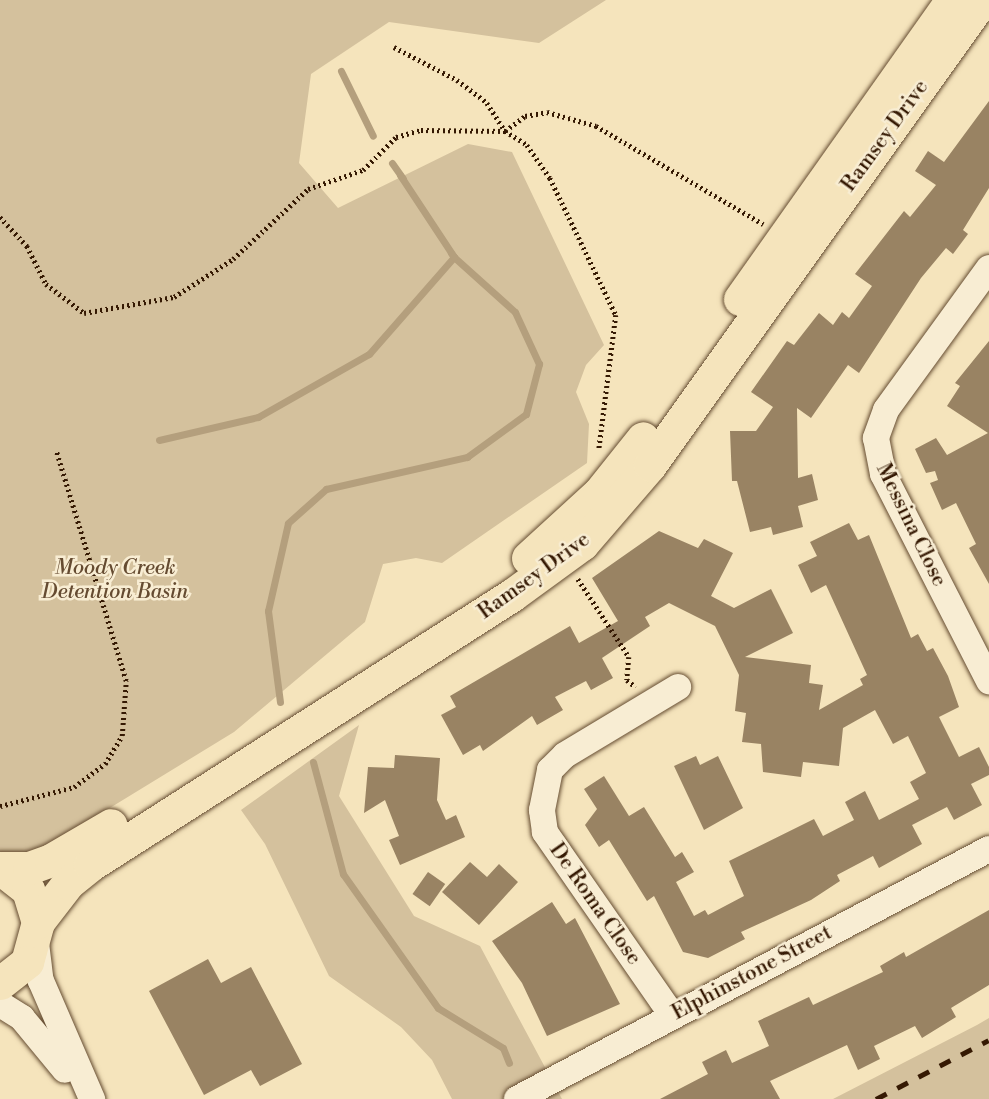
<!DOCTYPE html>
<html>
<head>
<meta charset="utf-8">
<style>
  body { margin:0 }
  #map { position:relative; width:989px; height:1099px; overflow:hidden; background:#f5e4bc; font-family:"Libre Bodoni",serif }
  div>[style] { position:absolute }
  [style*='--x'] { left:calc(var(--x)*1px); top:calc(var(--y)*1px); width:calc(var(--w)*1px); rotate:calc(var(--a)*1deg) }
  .green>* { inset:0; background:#d4c19d }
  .stream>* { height:7px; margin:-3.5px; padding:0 3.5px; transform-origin:3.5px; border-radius:3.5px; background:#b49f7d }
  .building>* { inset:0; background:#998363; transform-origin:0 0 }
  .path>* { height:4.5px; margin-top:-2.25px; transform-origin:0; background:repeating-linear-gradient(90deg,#351903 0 2px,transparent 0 5.5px) }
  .roads { filter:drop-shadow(0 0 2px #654c31) drop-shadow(0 0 2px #654c31) }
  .minor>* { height:26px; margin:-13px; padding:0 13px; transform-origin:13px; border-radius:13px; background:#f8edd3 }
  .major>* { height:33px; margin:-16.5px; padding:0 16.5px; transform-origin:16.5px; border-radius:16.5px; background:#f5e4bc }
  .rail>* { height:5px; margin-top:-2.5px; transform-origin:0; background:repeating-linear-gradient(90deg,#351903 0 12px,transparent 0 24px) }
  span { translate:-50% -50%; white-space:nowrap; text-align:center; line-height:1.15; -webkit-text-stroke:5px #f8edd3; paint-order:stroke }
  .street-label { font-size:21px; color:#351903 }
  .park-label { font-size:21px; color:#654b31; font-style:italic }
</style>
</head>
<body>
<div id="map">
  <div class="green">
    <i style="clip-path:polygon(0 0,606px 0,539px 43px,389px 22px,311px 74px,299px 163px,338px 208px,468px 144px,512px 152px,604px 345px,586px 365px,576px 392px,589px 424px,587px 463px,442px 563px,416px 558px,383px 564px,365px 622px,234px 732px,33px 855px,0 856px)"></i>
    <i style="clip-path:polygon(359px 725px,339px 796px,414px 916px,480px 946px,562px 1099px,452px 1099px,432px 1060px,401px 1027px,329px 976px,265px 844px,241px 810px)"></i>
    <i style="clip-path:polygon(989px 1018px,989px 1099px,833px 1099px,977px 1025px)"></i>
  </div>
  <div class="stream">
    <i style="--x:341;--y:71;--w:72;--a:63.8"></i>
    <i style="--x:392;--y:163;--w:19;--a:55"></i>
    <i style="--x:159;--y:440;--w:102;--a:-13.1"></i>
    <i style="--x:258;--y:417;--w:128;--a:-29.6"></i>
    <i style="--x:369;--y:354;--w:129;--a:-48.8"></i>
    <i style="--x:454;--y:257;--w:5;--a:-127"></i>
    <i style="--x:280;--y:702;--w:92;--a:-97.5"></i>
    <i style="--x:268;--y:611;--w:90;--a:-77.2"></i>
    <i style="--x:288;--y:523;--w:51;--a:-41.8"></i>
    <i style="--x:326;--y:489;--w:145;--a:-12.8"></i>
    <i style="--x:467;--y:457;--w:73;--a:-36.1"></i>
    <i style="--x:526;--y:414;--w:52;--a:-75.4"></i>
    <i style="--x:539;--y:364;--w:57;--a:-114.8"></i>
    <i style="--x:515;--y:312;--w:82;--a:-138"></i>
    <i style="--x:454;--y:257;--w:98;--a:-123.4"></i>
    <i style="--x:313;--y:762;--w:116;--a:75"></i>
    <i style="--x:343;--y:874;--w:164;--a:54.7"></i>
    <i style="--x:438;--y:1008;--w:76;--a:31.6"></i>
    <i style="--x:503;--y:1048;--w:16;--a:68"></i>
  </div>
  <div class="building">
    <i style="clip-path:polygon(989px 101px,989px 188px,963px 230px,968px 234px,953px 254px,946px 248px,921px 278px,859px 373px,848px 365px,811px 418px,797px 408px,798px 478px,812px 474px,818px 500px,798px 506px,803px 527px,773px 535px,771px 527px,750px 532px,737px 481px,732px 481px,730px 431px,756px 431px,773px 407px,751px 392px,787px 341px,794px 345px,819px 313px,833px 325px,842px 312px,849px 318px,872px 286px,855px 274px,904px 211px,910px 217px,936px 185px,915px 171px,928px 151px,944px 162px)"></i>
    <i style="clip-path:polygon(989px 341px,989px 584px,969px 548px,976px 544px,956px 503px,942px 510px,930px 483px,938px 480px,935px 471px,926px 473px,915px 449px,936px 438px,947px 455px,988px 433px,947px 406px,960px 386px,955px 383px)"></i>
    <i style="clip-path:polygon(849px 523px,858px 540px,869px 535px,911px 638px,918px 634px,927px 651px,933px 648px,948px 676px,959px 707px,939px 717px,959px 757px,979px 747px,989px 767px,989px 775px,971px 784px,982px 805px,954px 820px,947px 807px,912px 825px,922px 844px,879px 868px,873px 856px,837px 875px,840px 881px,811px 900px,741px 932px,745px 939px,708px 958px,683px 952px,654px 896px,647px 901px,609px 840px,599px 847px,585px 825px,597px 809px,584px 789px,604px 776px,629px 816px,644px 807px,675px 857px,682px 852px,694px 872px,676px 882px,694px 916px,705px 910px,708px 915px,744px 896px,729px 861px,814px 819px,823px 836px,854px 820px,845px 802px,865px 791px,879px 820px,919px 799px,910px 782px,926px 773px,908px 736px,893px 744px,875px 710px,843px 728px,839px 766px,803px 762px,801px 777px,763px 772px,761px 744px,742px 742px,746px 713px,735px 711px,739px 675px,715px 626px,669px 603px,645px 617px,650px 626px,602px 658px,613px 678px,591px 690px,586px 681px,555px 697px,563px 710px,537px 725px,532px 716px,483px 751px,480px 745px,463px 755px,441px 715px,456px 707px,450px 696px,570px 626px,579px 643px,618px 621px,592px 578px,659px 531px,698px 548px,704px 539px,733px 553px,711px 596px,734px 608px,771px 589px,793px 633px,745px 657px,811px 665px,809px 683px,823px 685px,819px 710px,863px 685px,860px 679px,867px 675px,826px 585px,811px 593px,798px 565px,817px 556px,810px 542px)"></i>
    <i style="clip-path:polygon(395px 755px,440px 758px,437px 800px,446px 820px,456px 815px,465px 837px,400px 865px,389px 840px,399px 836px,385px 800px,364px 813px,368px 767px,394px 768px)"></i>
    <i style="clip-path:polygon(696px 756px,700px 765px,718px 756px,743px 808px,704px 830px,674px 766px)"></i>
    <i style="clip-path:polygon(470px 862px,487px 877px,499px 864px,518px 882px,479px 925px,442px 892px)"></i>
    <i style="left:428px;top:872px;width:21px;height:27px;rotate:35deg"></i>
    <i style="clip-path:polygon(552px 902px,566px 924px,575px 918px,620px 1004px,547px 1036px,522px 983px,492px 941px)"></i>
    <i style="clip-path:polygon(989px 910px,989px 985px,951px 1008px,956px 1017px,922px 1038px,915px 1026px,874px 1046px,880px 1059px,858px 1070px,847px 1045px,770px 1081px,780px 1099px,660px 1099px,708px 1074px,702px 1062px,726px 1050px,732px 1063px,769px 1046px,758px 1021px,809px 997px,813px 1005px,883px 972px,880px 966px,904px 952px,906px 957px)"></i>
    <i style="clip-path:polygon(208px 959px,221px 983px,251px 967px,302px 1064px,260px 1086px,251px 1070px,204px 1095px,149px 991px)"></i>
  </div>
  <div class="path">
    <i style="--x:394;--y:47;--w:71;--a:27.6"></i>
    <i style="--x:457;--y:80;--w:38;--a:37"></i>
    <i style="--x:487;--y:103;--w:33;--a:57"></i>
    <i style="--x:505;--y:131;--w:25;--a:-37"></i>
    <i style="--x:525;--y:116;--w:22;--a:-10"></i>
    <i style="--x:547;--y:112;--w:51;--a:15.9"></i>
    <i style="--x:596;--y:126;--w:194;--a:30.4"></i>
    <i style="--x:0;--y:217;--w:40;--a:47"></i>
    <i style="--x:27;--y:246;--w:42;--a:63.4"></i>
    <i style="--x:46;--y:284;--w:48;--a:37.3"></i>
    <i style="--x:84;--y:313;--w:91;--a:-10.1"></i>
    <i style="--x:174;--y:297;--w:70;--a:-32.8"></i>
    <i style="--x:233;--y:259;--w:103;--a:-43"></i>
    <i style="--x:308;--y:189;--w:58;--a:-19.1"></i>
    <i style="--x:363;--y:170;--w:47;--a:-45"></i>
    <i style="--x:396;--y:137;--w:26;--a:-16"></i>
    <i style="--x:421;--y:130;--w:84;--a:0.7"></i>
    <i style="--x:505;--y:131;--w:26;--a:32"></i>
    <i style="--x:527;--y:145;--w:40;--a:55.1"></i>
    <i style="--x:550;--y:178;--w:152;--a:64.3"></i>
    <i style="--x:616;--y:315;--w:136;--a:97.2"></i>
    <i style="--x:578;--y:579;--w:93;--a:56.8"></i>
    <i style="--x:629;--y:657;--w:23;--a:95"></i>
    <i style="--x:627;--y:680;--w:11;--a:38"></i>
    <i style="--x:0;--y:806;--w:76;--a:-14.4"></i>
    <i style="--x:74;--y:787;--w:39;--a:-37"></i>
    <i style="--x:105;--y:764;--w:33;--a:-59"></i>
    <i style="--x:122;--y:736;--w:55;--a:-85.8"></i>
    <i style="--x:126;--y:681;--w:240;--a:-106.9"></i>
  </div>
  <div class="roads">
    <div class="minor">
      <i style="--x:989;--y:268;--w:175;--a:126"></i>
      <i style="--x:886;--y:410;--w:30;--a:110"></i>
      <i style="--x:876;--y:438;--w:37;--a:79"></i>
      <i style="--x:883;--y:474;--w:233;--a:62.9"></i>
      <i style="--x:36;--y:943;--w:38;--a:83"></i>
      <i style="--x:41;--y:981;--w:129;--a:66.6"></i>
      <i style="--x:0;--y:1004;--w:26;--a:32"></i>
      <i style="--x:22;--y:1018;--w:67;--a:50.4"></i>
      <i style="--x:672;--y:1015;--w:223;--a:-124.8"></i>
      <i style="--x:545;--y:832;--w:22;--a:-98"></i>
      <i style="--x:542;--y:810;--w:41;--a:-78.7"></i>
      <i style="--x:550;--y:770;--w:21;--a:-45"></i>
      <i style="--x:565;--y:755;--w:132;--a:-31"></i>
      <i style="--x:517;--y:1099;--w:534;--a:-27.91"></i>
    </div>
    <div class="major">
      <i style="--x:740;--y:299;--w:367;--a:-54.7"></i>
      <i style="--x:528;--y:558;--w:96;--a:-42.5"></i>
      <i style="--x:599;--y:493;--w:70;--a:-51.3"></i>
      <i style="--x:0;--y:868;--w:36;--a:38"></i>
      <i style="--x:28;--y:890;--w:34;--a:73"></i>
      <i style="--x:38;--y:922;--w:41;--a:105.4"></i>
      <i style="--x:27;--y:962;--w:34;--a:142"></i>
      <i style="--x:2;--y:868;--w:27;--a:0"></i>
      <i style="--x:29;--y:868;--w:23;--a:-20"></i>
      <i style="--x:51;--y:860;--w:69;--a:-30.3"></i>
      <i style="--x:38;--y:922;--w:49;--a:-52.4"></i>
      <i style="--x:68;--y:883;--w:28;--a:-39"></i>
      <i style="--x:90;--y:865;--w:501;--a:-32.61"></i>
      <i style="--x:512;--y:595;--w:87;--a:-36.1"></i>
      <i style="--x:582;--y:544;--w:104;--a:-49.3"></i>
      <i style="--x:650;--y:465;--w:571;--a:-54.47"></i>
    </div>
  </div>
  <div class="rail">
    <i style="--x:876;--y:1099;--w:127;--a:-27.6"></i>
  </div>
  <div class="street-label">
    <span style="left:885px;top:136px;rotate:-54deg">Ramsey Drive</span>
    <span style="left:911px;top:525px;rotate:64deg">Messina Close</span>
    <span style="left:534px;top:576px;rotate:-36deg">Ramsey Drive</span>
    <span style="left:595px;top:904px;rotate:55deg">De Roma Close</span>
    <span style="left:752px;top:973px;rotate:-28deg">Elphinstone Street</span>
  </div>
  <div class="park-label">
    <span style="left:115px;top:580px">Moody Creek<br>Detention Basin</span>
  </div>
</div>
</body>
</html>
